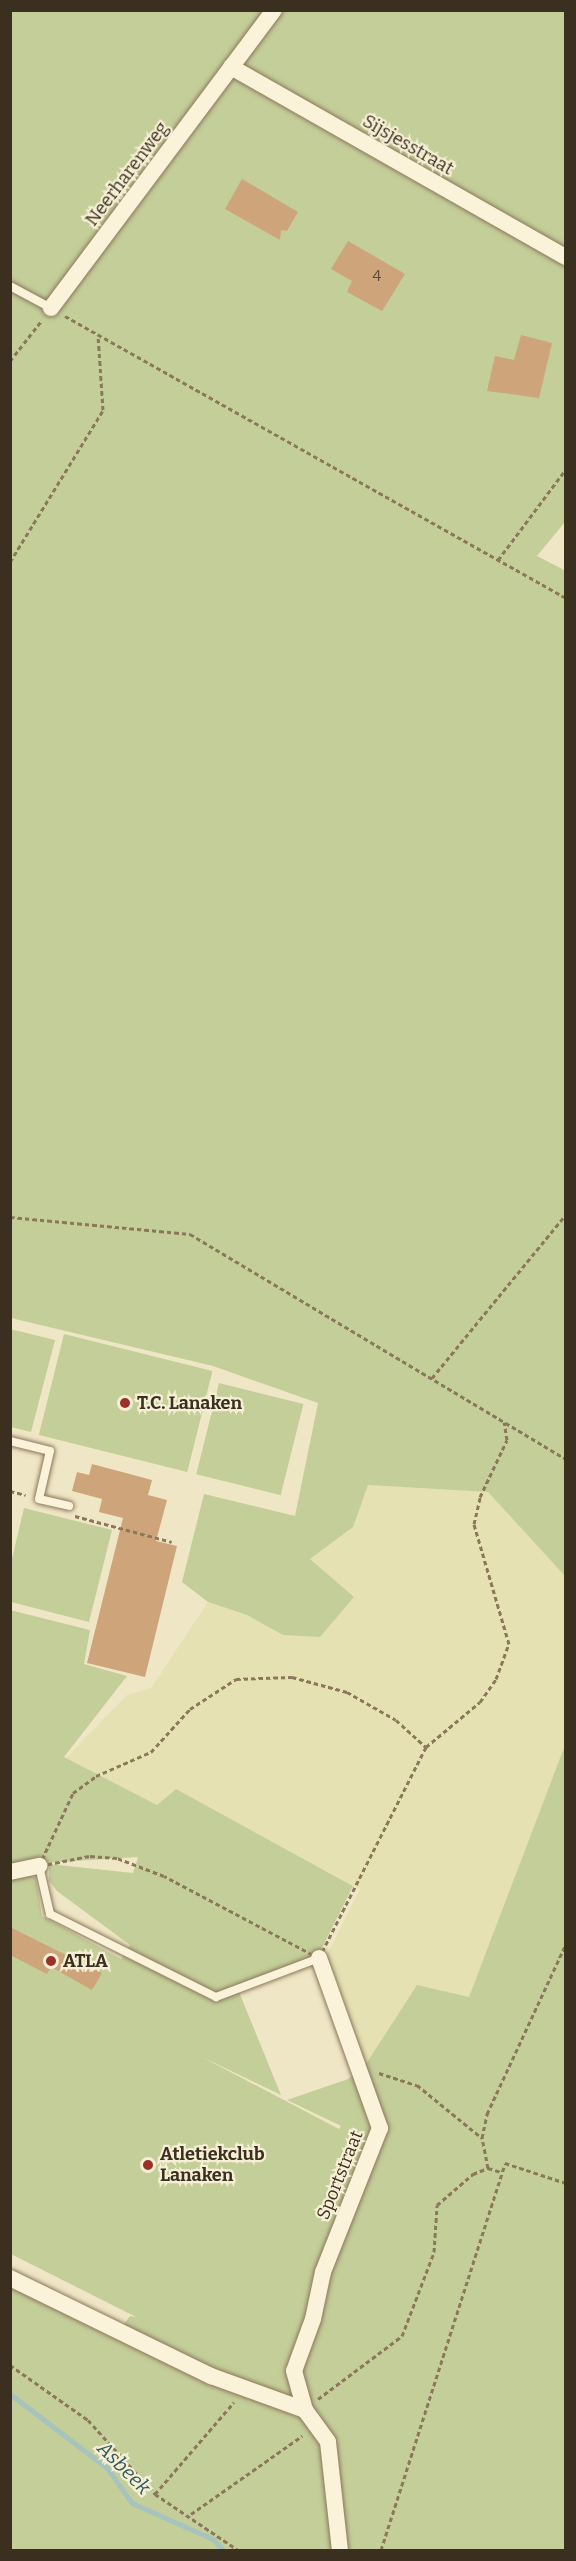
<!DOCTYPE html>
<html>
<head>
<meta charset="utf-8">
<style>
  body { margin:0 }
  #map { position:relative; width:576px; height:2561px; overflow:hidden; background:#efe6c5; font-family:Bitter,serif }
  div>[style] { position:absolute }
  [style*='--x'] { left:calc(var(--x)*1px); top:calc(var(--y)*1px); width:calc(var(--w)*1px); rotate:calc(var(--a)*1deg) }
  .farmland>* { inset:0; background:#e5e1b3 }
  .green>* { inset:0; background:#c4ce99; transform-origin:0 0 }
  .stream>* { height:5px; margin:-2.5px; padding:0 2.5px; transform-origin:2.5px; border-radius:2.5px; background:#a7c3bd }
  .building>* { inset:0; background:#cea47b }
  .path>* { height:3px; margin-top:-1.5px; transform-origin:0; background:repeating-linear-gradient(90deg,#8b785b 0 4.5px,transparent 0 7.5px) }
  .roads { filter:drop-shadow(0 0 2px #8b785b) drop-shadow(0 0 2px #8b785b) }
  .lane>* { height:8px; margin:-4px; padding:0 4px; transform-origin:4px; border-radius:4px; background:#faf2d9 }
  .street>* { height:16px; margin:-8px; padding:0 8px; transform-origin:8px; border-radius:8px; background:#faf2d9 }
  .dots>* { width:16px; height:16px; translate:-50% -50%; box-sizing:border-box; border:3px solid #f6efd5; border-radius:50% }
  span { translate:-50% -50%; white-space:nowrap; text-align:center; line-height:1.15; -webkit-text-stroke:4.5px #f6efd5; paint-order:stroke }
  .number-label { font-size:15px; color:#604c36 }
  .number-label span { -webkit-text-stroke-width:0 }
  .street-label { font-size:18px; color:#3b2f1f }
  .poi-label { font-size:18px; color:#3b2f1f; font-weight:700 }
  .left { translate:0 -50%; text-align:left }
  .water-label { font-size:20px; color:#2e5a5b; font-style:italic }
  .frame { position:absolute; inset:0; border:12px solid #3b2f1f; pointer-events:none }
</style>
</head>
<body>
<div id="map">
  <div class="farmland">
    <i style="clip-path:polygon(367px 1485px,488px 1492px,565px 1576px,565px 1745px,469px 1997px,417px 1986px,364px 2067px,324px 1961px,360px 1889px,176px 1789px,157px 1805px,66px 1758px,127px 1695px,151px 1688px,208px 1602px,247px 1615px,283px 1635px,310px 1559px,353px 1527px)"></i>
  </div>
  <div class="green">
    <i style="clip-path:polygon(10px 11px,565px 11px,565px 522px,537px 556px,566px 571px,565px 1576px,488px 1492px,368px 1485px,353px 1527px,310px 1559px,354px 1597px,320px 1637px,283px 1635px,247px 1615px,208px 1602px,182px 1582px,204px 1494px,295px 1516px,318px 1403px,213px 1366px,11px 1318px)"></i>
    <i style="clip-path:polygon(10px 1329px,55px 1340px,31px 1432px,11px 1427px)"></i>
    <i style="left:64px;top:1334px;width:153px;height:104px;rotate:14deg"></i>
    <i style="left:219px;top:1383px;width:87px;height:94px;rotate:14deg"></i>
    <i style="clip-path:polygon(24px 1508px,112px 1530px,89px 1622px,11px 1602px,11px 1563px)"></i>
    <i style="clip-path:polygon(10px 1610px,90px 1630px,84px 1664px,127px 1676px,64px 1757px,157px 1805px,176px 1789px,353px 1886px,318px 1956px,239px 1992px,281px 2095px,202px 2057px,339px 2129px,341px 2126px,287px 2100px,348px 2079px,364px 2067px,417px 1985px,469px 1997px,565px 1745px,565px 2550px,11px 2550px,11px 2284px,114px 2338px,130px 2316px,136px 2317px,11px 2254px,11px 1878px,27px 1873px,36px 1879px,42px 1916px,121px 1959px,130px 1945px,57px 1891px,49px 1881px,49px 1864px,133px 1873px,138px 1857px,11px 1865px)"></i>
  </div>
  <div class="stream">
    <i style="--x:10;--y:2394;--w:122;--a:37.3"></i>
    <i style="--x:107;--y:2468;--w:43;--a:54.5"></i>
    <i style="--x:132;--y:2503;--w:89;--a:24"></i>
    <i style="--x:213;--y:2539;--w:15;--a:48"></i>
  </div>
  <div class="building">
    <i style="clip-path:polygon(242px 179px,298px 212px,287px 231px,281px 230px,280px 240px,225px 209px)"></i>
    <i style="clip-path:polygon(348px 241px,405px 274px,382px 311px,347px 292px,352px 281px,331px 269px)"></i>
    <i style="clip-path:polygon(521px 335px,552px 343px,539px 398px,487px 391px,495px 356px,514px 360px)"></i>
    <i style="clip-path:polygon(92px 1464px,152px 1480px,148px 1495px,167px 1500px,156px 1541px,177px 1546px,145px 1677px,87px 1663px,123px 1518px,99px 1512px,102px 1499px,72px 1491px,77px 1472px,89px 1475px)"></i>
    <i style="clip-path:polygon(10px 1927px,102px 1973px,92px 1990px,51px 1967px,47px 1974px,10px 1955px)"></i>
  </div>
  <div class="path">
    <i style="--x:65;--y:316;--w:575;--a:29.37"></i>
    <i style="--x:10;--y:361;--w:52;--a:-52"></i>
    <i style="--x:498;--y:560;--w:114;--a:-53.2"></i>
    <i style="--x:10;--y:562;--w:178;--a:-58.5"></i>
    <i style="--x:103;--y:410;--w:75;--a:-93.8"></i>
    <i style="--x:10;--y:1217;--w:181;--a:5.4"></i>
    <i style="--x:190;--y:1234;--w:438;--a:30.9"></i>
    <i style="--x:432;--y:1378;--w:212;--a:-50.7"></i>
    <i style="--x:10;--y:1491;--w:16;--a:14"></i>
    <i style="--x:75;--y:1516;--w:100;--a:15"></i>
    <i style="--x:292;--y:1677;--w:57;--a:15.3"></i>
    <i style="--x:347;--y:1692;--w:56;--a:29.7"></i>
    <i style="--x:396;--y:1720;--w:40;--a:42"></i>
    <i style="--x:426;--y:1747;--w:237;--a:116.9"></i>
    <i style="--x:319;--y:1958;--w:175;--a:-152.1"></i>
    <i style="--x:164;--y:1876;--w:50;--a:-159"></i>
    <i style="--x:117;--y:1858;--w:28;--a:-176"></i>
    <i style="--x:89;--y:1856;--w:51;--a:168.7"></i>
    <i style="--x:39;--y:1866;--w:81;--a:-65"></i>
    <i style="--x:73;--y:1793;--w:29;--a:-36"></i>
    <i style="--x:96;--y:1776;--w:60;--a:-23.6"></i>
    <i style="--x:151;--y:1752;--w:58;--a:-47.8"></i>
    <i style="--x:190;--y:1709;--w:55;--a:-33.1"></i>
    <i style="--x:236;--y:1679;--w:56;--a:-2"></i>
    <i style="--x:426;--y:1747;--w:70;--a:-39.8"></i>
    <i style="--x:480;--y:1702;--w:28;--a:-55"></i>
    <i style="--x:496;--y:1679;--w:37;--a:-70"></i>
    <i style="--x:509;--y:1644;--w:125;--a:-106.3"></i>
    <i style="--x:474;--y:1524;--w:28;--a:-77"></i>
    <i style="--x:480;--y:1497;--w:63;--a:-64.7"></i>
    <i style="--x:507;--y:1440;--w:18;--a:-99"></i>
    <i style="--x:379;--y:2073;--w:40;--a:18"></i>
    <i style="--x:417;--y:2085;--w:84;--a:39.2"></i>
    <i style="--x:488;--y:2168;--w:31;--a:-101"></i>
    <i style="--x:482;--y:2138;--w:25;--a:-78"></i>
    <i style="--x:487;--y:2114;--w:187;--a:-65.1"></i>
    <i style="--x:10;--y:2365;--w:95;--a:35.2"></i>
    <i style="--x:88;--y:2420;--w:100;--a:47.8"></i>
    <i style="--x:155;--y:2494;--w:100;--a:34"></i>
    <i style="--x:318;--y:2399;--w:105;--a:-36.9"></i>
    <i style="--x:402;--y:2336;--w:90;--a:-69.1"></i>
    <i style="--x:434;--y:2252;--w:47;--a:-86.3"></i>
    <i style="--x:437;--y:2205;--w:48;--a:-40.7"></i>
    <i style="--x:473;--y:2174;--w:16;--a:-22"></i>
    <i style="--x:488;--y:2168;--w:14;--a:17"></i>
    <i style="--x:155;--y:2494;--w:121;--a:-49.3"></i>
    <i style="--x:191;--y:2514;--w:136;--a:-35.1"></i>
    <i style="--x:381;--y:2550;--w:406;--a:-72.2"></i>
    <i style="--x:505;--y:2163;--w:64;--a:18.2"></i>
  </div>
  <div class="roads">
    <div class="lane">
      <i style="--x:10;--y:286;--w:47;--a:28.2"></i>
      <i style="--x:10;--y:1441;--w:41;--a:14"></i>
      <i style="--x:50;--y:1451;--w:49;--a:102.9"></i>
      <i style="--x:39;--y:1499;--w:31;--a:13"></i>
      <i style="--x:39;--y:1866;--w:49;--a:77.1"></i>
      <i style="--x:50;--y:1914;--w:186;--a:26.6"></i>
      <i style="--x:216;--y:1997;--w:110;--a:-20.7"></i>
    </div>
    <div class="street">
      <i style="--x:231;--y:67;--w:385;--a:29.6"></i>
      <i style="--x:51;--y:308;--w:372;--a:-53.2"></i>
      <i style="--x:10;--y:1872;--w:30;--a:-12"></i>
      <i style="--x:319;--y:1958;--w:181;--a:70.3"></i>
      <i style="--x:380;--y:2128;--w:155;--a:111.6"></i>
      <i style="--x:323;--y:2272;--w:48;--a:102"></i>
      <i style="--x:313;--y:2319;--w:55;--a:110.1"></i>
      <i style="--x:294;--y:2371;--w:41;--a:74.2"></i>
      <i style="--x:305;--y:2410;--w:39;--a:54"></i>
      <i style="--x:328;--y:2442;--w:109;--a:83.7"></i>
      <i style="--x:10;--y:2278;--w:224;--a:26"></i>
      <i style="--x:211;--y:2376;--w:100;--a:19.9"></i>
    </div>
  </div>
  <div class="dots">
    <i style="left:125px;top:1403px;background:#9b3129"></i>
    <i style="left:51px;top:1961px;background:#9b3129"></i>
    <i style="left:148px;top:2165px;background:#9b3129"></i>
  </div>
  <div class="number-label">
    <span style="left:377px;top:277px">4</span>
  </div>
  <div class="street-label">
    <span style="left:408px;top:145px;rotate:30deg">Sijsjesstraat</span>
    <span style="left:127px;top:174px;rotate:-53deg">Neerharenweg</span>
    <span style="left:340px;top:2175px;rotate:-68deg">Sportstraat</span>
  </div>
  <div class="poi-label">
    <span class="left" style="left:137px;top:1403px">T.C. Lanaken</span>
    <span class="left" style="left:63px;top:1961px">ATLA</span>
    <span class="left" style="left:160px;top:2165px">Atletiekclub<br>Lanaken</span>
  </div>
  <div class="water-label">
    <span style="left:124px;top:2468px;rotate:45deg">Asbeek</span>
  </div>
  <div class="frame"></div>
</div>
</body>
</html>
